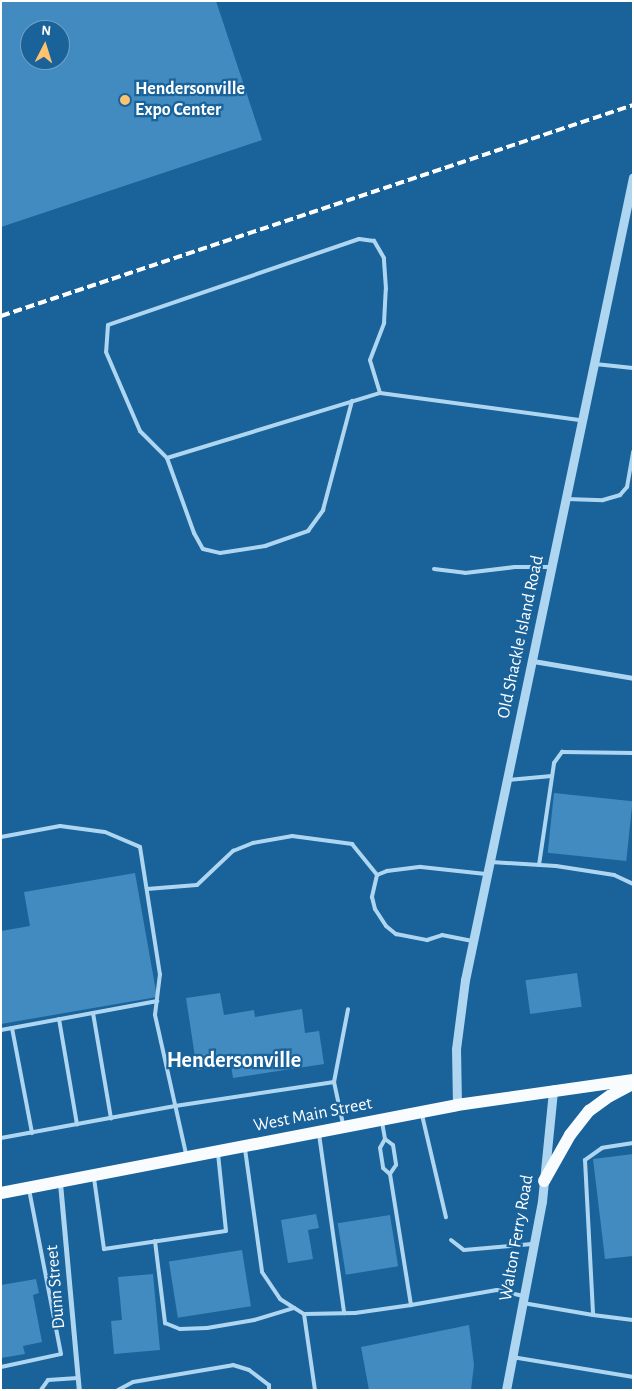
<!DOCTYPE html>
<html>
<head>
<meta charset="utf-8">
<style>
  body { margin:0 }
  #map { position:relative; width:634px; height:1391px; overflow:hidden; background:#19629a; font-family:"Alegreya Sans",sans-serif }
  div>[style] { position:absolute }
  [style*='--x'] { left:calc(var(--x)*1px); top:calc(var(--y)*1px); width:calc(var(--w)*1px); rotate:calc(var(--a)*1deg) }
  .building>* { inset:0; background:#428bc1; transform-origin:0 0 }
  .service>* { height:4px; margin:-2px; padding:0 2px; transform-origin:2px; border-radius:2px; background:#afd6f1 }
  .minor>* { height:5px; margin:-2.5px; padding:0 2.5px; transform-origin:2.5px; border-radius:2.5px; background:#afd6f1 }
  .tertiary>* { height:9px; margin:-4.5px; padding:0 4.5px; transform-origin:4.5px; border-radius:4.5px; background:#afd6f1 }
  .primary>* { height:12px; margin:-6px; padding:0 6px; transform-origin:6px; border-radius:6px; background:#f9fcff }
  .rail>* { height:4px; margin-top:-2px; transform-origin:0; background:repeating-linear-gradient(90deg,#fff 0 9px,transparent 0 13px) }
  .dots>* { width:14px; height:14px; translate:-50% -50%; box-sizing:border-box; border:2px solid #19629a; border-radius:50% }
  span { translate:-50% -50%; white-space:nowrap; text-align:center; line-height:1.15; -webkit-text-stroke:4.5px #19629a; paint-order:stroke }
  .poi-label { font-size:18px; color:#fff; font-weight:700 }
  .left { translate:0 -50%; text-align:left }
  .street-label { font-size:18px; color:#fff }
  .district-label { font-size:22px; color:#fff; font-weight:700 }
  .frame { position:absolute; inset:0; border:2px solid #fff; pointer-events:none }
  .north { position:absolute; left:20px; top:20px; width:50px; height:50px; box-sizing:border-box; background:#19629a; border:1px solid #75a1c2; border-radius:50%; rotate:5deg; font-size:14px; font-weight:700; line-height:20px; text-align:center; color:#fff }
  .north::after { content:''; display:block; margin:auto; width:18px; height:22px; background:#ffc36f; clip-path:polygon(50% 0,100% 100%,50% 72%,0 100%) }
</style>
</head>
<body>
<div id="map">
  <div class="building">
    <i style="clip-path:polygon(evenodd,1px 1px,216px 1px,262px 140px,1px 227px,1px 1px,30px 30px,60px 30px,60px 60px,30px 60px,30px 30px)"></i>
    <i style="left:554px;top:793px;width:79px;height:60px;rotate:6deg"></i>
    <i style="clip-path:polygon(135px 873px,157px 997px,1px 1024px,1px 931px,30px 926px,24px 892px)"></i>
    <i style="left:577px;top:973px;width:34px;height:52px;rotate:82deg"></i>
    <i style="clip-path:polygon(220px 993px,224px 1015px,254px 1010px,255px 1017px,302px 1009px,305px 1033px,319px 1031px,324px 1064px,233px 1078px,231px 1065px,197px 1070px,186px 998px)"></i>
    <i style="clip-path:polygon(633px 1154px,633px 1256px,605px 1259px,593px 1159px)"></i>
    <i style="clip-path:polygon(316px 1214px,319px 1228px,308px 1230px,313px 1259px,288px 1263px,281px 1220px)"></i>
    <i style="left:390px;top:1215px;width:52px;height:53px;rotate:81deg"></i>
    <i style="left:242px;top:1250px;width:57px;height:74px;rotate:81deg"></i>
    <i style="clip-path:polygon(153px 1274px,160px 1350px,114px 1354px,111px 1321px,122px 1320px,118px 1277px)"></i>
    <i style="clip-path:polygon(36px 1279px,39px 1293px,33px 1295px,42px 1342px,23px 1346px,25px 1354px,1px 1358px,1px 1285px)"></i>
    <i style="clip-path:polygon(469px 1325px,474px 1365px,471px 1390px,369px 1390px,361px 1347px)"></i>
  </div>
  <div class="service">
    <i style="--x:595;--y:364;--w:38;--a:6"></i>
    <i style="--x:380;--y:393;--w:34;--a:-107"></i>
    <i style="--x:370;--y:360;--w:40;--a:-69"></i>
    <i style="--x:384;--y:323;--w:34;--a:-87"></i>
    <i style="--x:386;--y:289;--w:31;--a:-94"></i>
    <i style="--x:384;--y:258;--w:20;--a:-120"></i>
    <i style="--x:374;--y:241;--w:15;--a:-172"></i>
    <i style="--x:359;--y:239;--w:265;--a:161.1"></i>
    <i style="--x:108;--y:325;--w:27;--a:94"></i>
    <i style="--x:106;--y:352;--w:86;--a:66.7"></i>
    <i style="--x:140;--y:431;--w:38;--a:45"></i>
    <i style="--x:167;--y:458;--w:223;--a:-17"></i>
    <i style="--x:380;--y:393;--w:203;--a:7.7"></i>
    <i style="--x:167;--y:458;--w:80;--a:70.2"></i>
    <i style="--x:194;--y:533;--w:18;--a:61"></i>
    <i style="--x:203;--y:549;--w:17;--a:13"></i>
    <i style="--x:220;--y:553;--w:46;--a:-8.8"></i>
    <i style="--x:265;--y:546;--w:46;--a:-19.2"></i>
    <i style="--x:308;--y:531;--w:26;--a:-54"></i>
    <i style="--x:323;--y:510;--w:113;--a:-75.1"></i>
    <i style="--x:567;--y:499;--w:36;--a:2"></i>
    <i style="--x:603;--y:500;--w:18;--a:-16"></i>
    <i style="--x:620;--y:495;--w:11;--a:-49"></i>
    <i style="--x:627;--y:487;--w:36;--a:-80"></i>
    <i style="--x:434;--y:569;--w:31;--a:7"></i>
    <i style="--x:465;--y:573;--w:50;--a:-6.8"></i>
    <i style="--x:515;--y:567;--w:36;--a:0"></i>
    <i style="--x:507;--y:780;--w:45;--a:-5.1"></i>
    <i style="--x:1;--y:837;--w:60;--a:-10.6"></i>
    <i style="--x:60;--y:826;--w:45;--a:7.6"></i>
    <i style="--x:105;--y:832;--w:38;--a:23"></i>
    <i style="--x:140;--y:847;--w:129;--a:81.1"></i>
    <i style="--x:160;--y:974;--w:41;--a:97"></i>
    <i style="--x:155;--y:1015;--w:142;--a:77.4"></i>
    <i style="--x:491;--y:862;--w:65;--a:3.5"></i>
    <i style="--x:556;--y:866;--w:59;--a:8.8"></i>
    <i style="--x:614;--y:875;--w:21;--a:25"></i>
    <i style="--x:539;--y:865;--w:103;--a:-81.6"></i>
    <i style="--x:554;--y:763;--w:14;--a:-54"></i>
    <i style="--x:562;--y:752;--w:71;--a:0.8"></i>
    <i style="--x:377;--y:875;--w:11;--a:-22"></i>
    <i style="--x:387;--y:871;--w:34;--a:-7"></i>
    <i style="--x:421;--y:867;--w:65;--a:6.1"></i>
    <i style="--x:147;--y:889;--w:50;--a:-4.6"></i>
    <i style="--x:197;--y:885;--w:50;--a:-43.4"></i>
    <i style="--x:233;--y:851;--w:22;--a:-22"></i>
    <i style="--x:253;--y:843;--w:40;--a:-10"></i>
    <i style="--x:292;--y:836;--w:61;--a:7.6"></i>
    <i style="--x:352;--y:844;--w:40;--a:51"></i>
    <i style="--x:377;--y:875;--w:23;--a:103"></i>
    <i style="--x:372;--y:897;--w:12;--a:76"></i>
    <i style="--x:375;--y:909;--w:20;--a:57"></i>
    <i style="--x:386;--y:926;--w:13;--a:39"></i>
    <i style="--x:396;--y:934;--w:32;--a:11"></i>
    <i style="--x:427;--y:940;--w:16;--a:-18"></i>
    <i style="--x:442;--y:935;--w:31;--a:11"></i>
    <i style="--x:93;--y:1013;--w:107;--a:80.3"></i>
    <i style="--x:59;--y:1019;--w:107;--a:80.3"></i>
    <i style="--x:12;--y:1028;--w:107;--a:79.2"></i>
    <i style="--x:1;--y:1030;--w:159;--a:-10.5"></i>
    <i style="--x:334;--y:1082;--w:74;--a:-79.1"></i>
    <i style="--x:422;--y:1115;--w:105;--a:76.8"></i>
    <i style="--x:382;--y:1122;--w:17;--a:80"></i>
    <i style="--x:385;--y:1139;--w:10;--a:119"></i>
    <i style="--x:380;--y:1148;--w:20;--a:81"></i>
    <i style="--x:383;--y:1168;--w:9;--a:41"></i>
    <i style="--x:390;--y:1174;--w:133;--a:80.9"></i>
    <i style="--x:411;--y:1305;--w:87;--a:-9.9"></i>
    <i style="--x:497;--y:1290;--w:28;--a:13"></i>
    <i style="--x:319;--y:1134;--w:181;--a:82"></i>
    <i style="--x:1;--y:1138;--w:177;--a:-10.4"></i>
    <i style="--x:175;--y:1106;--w:161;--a:-8.6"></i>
    <i style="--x:334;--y:1082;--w:43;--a:77.9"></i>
    <i style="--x:385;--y:1139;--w:10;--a:37"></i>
    <i style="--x:393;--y:1145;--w:20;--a:81"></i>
    <i style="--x:396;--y:1165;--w:11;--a:124"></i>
    <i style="--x:633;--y:1143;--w:31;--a:171"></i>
    <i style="--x:602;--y:1148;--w:21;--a:145"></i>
    <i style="--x:585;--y:1160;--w:155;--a:87"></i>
    <i style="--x:593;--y:1315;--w:40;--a:7.1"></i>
    <i style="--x:245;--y:1149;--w:124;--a:82.1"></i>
    <i style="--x:262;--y:1272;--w:32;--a:56"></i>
    <i style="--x:280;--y:1299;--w:28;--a:32"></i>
    <i style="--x:304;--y:1314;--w:51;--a:-1.1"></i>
    <i style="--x:355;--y:1313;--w:57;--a:-8.1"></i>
    <i style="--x:94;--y:1178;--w:72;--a:82"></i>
    <i style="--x:104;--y:1249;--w:123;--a:-8.4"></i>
    <i style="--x:226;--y:1231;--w:77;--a:-95.9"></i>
    <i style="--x:451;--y:1240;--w:16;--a:38"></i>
    <i style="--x:464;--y:1250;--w:68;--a:-5"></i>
    <i style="--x:155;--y:1241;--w:83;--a:83"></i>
    <i style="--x:165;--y:1323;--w:16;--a:22"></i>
    <i style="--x:180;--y:1329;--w:27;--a:-2"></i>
    <i style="--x:207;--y:1328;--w:48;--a:-9.7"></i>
    <i style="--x:254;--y:1320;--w:42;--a:-16.7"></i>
    <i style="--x:523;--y:1303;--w:71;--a:9.7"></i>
    <i style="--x:304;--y:1314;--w:77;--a:81.8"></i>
    <i style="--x:512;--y:1357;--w:123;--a:9.4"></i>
    <i style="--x:1;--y:1367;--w:61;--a:-12.2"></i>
    <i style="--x:61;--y:1354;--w:167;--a:-101"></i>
    <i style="--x:41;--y:1390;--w:12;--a:-55"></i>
    <i style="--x:48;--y:1380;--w:30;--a:-4"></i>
    <i style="--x:118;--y:1390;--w:17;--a:-28"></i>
    <i style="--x:133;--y:1382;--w:101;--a:-9.6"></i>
    <i style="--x:233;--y:1365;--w:17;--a:17"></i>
    <i style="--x:249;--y:1370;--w:25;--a:37"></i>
    <i style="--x:269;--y:1385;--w:5;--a:90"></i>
  </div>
  <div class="minor">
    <i style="--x:533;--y:661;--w:101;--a:9.6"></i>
    <i style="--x:60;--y:1183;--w:208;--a:84.8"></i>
  </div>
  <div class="tertiary">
    <i style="--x:457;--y:1105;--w:56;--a:-91"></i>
    <i style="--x:456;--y:1049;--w:70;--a:-82.6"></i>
    <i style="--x:465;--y:980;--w:820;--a:-78.18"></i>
    <i style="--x:506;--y:1390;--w:192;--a:-79.2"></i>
    <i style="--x:542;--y:1201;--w:112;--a:-84.3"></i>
  </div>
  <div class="primary">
    <i style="--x:544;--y:1181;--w:53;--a:-60.5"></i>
    <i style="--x:570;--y:1135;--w:31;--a:-52"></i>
    <i style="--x:589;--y:1111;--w:26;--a:-36"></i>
    <i style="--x:610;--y:1096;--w:26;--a:-28"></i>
    <i style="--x:1;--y:1193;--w:464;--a:-10.9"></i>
    <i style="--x:457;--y:1105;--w:178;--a:-8.1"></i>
  </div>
  <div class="rail">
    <i style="--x:1;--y:316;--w:666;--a:-18.46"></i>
  </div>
  <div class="dots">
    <i style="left:125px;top:100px;background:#ffc36f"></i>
  </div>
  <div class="poi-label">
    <span class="left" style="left:135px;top:100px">Hendersonville<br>Expo Center</span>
  </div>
  <div class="street-label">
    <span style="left:521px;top:637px;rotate:-78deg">Old Shackle Island Road</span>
    <span style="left:313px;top:1115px;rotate:-11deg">West Main Street</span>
    <span style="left:517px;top:1238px;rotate:-80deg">Walton Ferry Road</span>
    <span style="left:56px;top:1287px;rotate:-95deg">Dunn Street</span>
  </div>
  <div class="district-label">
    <span style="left:234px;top:1061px">Hendersonville</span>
  </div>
  <div class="frame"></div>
  <div class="north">N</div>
</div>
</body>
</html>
